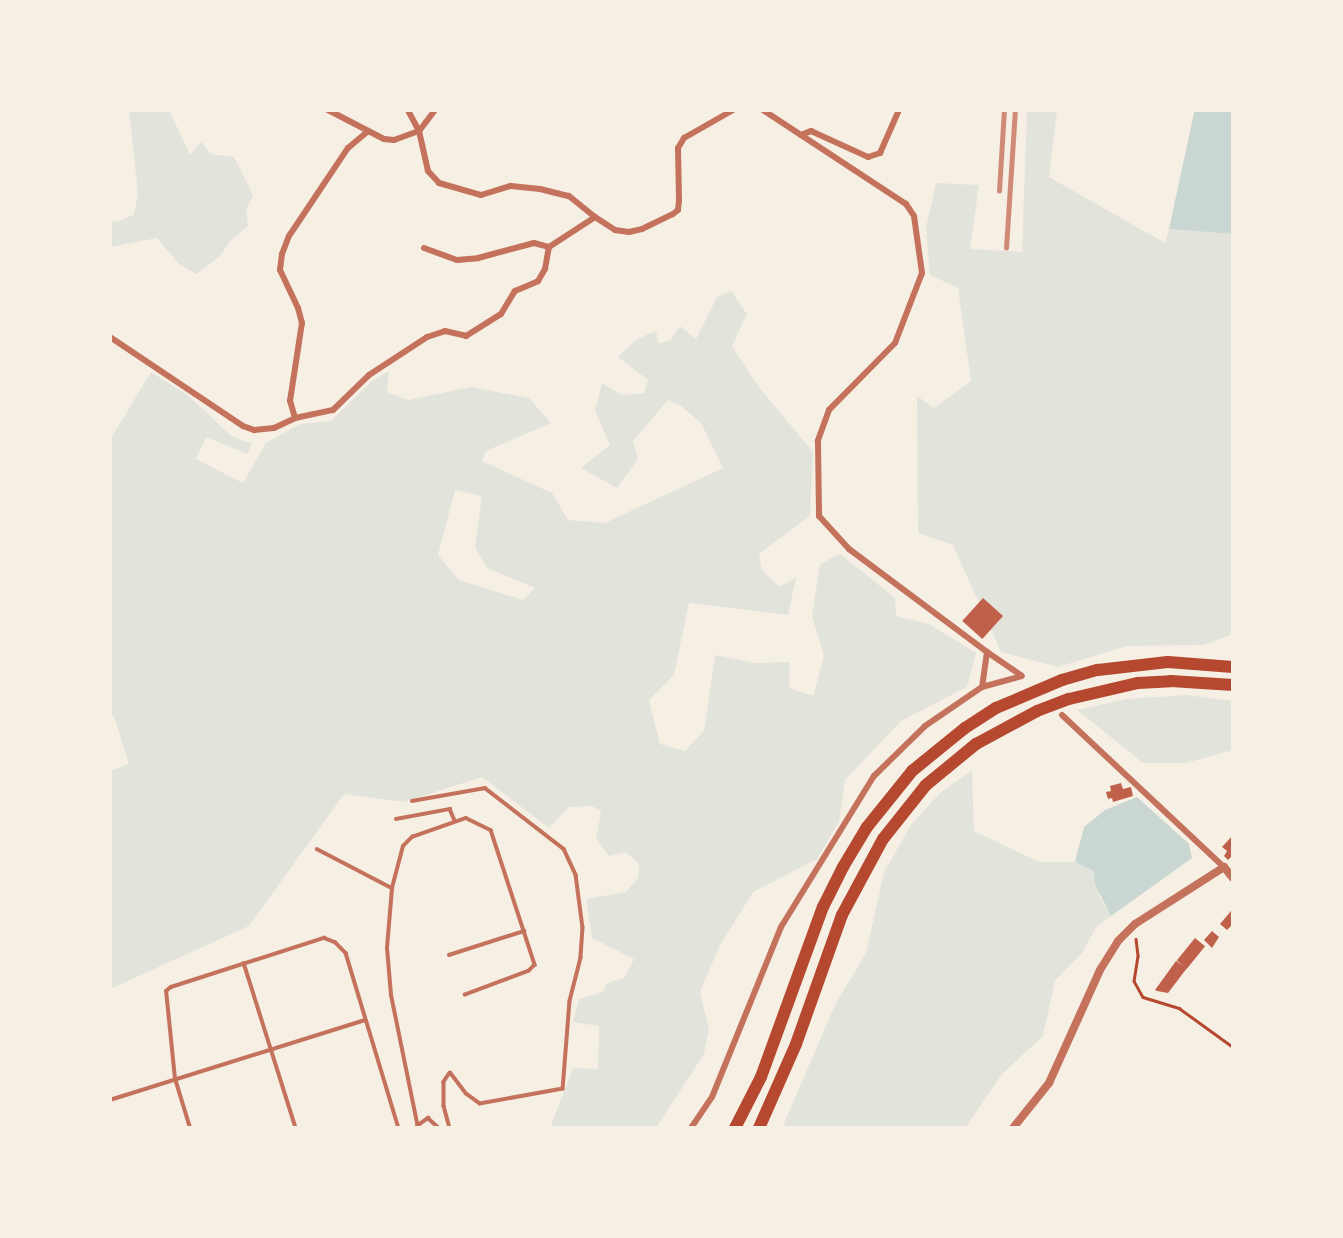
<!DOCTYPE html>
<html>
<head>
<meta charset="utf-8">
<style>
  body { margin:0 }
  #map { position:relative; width:1343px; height:1238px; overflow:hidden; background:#f6efe4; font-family:"Source Serif 4",serif }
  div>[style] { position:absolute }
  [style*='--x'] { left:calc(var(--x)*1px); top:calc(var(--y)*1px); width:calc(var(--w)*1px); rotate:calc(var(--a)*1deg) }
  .green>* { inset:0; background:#e2e4dc }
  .water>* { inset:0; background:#c9d6d2 }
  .building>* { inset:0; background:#bf614a; transform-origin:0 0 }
  .path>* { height:2.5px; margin:-1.25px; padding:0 1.25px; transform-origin:1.25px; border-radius:1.25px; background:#b5482f }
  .service>* { height:3.5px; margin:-1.75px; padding:0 1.75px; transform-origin:1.75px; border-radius:1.75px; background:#c5725c }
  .minor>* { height:6px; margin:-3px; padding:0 3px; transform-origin:3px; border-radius:3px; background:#c5725c }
  .tertiary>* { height:8px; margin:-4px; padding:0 4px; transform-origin:4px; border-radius:4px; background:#c5725c }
  .motorway>* { height:12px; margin:-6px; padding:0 6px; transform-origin:6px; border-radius:6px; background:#b5482f }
  .rail>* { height:4.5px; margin:-2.25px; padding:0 2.25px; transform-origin:2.25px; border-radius:2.25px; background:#cf8b77 }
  span { translate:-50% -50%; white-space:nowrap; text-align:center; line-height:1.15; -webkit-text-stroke:6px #f6efe4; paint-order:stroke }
  .frame { position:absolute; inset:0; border:112px solid #f6efe4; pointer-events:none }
</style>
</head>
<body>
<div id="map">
  <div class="green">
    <i style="clip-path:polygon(129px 110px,169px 110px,190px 155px,201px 142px,211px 154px,234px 157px,253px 195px,246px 210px,248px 226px,230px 241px,220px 256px,196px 274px,179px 264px,157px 238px,110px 247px,110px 220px,118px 222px,134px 214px,138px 194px)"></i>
    <i style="clip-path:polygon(1027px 110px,1057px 110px,1049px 177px,1165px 243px,1169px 229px,1233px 234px,1233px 634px,1204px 645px,1127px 646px,1058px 667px,1001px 652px,953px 545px,918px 533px,917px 396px,934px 408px,971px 381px,958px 288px,930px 275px,926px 228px,936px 183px,979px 185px,970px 249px,1022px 252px)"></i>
    <i style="clip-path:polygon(evenodd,731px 291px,747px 314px,732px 346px,758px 386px,813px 452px,810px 516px,759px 554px,762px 570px,779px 587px,796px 578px,788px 615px,689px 603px,674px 675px,649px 700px,660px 744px,685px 751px,704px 731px,715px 655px,756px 663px,790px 662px,789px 688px,813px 696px,824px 656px,812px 616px,820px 564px,840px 554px,895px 598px,896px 616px,929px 624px,976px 653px,967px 687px,901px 721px,845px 780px,839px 822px,817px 859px,753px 892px,719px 947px,700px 992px,709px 1029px,704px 1054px,656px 1128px,550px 1128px,573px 1068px,598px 1069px,599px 1026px,573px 1022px,579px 999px,603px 992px,607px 983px,624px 978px,634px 959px,592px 938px,586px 899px,626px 892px,638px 878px,639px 864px,626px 852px,609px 856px,596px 839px,601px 812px,592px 806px,569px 807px,549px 828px,482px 777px,404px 802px,344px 794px,249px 926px,110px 989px,110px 771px,129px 764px,114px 716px,110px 717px,110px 440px,151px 372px,189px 396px,231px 436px,252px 444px,247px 454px,206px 437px,196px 459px,243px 483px,266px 443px,300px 424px,331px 421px,372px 381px,389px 371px,387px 392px,408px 400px,471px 387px,529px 398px,551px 423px,486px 451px,482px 461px,552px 493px,568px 520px,605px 523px,723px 468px,701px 423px,681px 406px,668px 400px,633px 441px,638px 459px,617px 488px,581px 468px,610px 445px,595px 411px,602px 383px,622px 395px,644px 393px,648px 380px,618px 357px,637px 339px,656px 331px,659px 344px,670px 340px,680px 326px,696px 339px,717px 297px,731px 291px,455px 490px,482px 496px,475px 547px,487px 568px,535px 588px,523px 600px,459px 580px,438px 555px,455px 490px)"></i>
    <i style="clip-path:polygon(1186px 695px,1233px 701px,1233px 750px,1186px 763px,1143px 763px,1077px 710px,1126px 699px)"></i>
    <i style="clip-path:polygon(972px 770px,974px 831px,1039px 862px,1075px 862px,1094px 871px,1100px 897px,1111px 916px,1097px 926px,1082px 953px,1055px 981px,1043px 1036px,1002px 1074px,965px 1128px,782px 1128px,835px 1005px,866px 953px,884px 872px,911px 825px,940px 793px)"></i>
  </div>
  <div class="water">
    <i style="clip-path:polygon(1198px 110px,1233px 110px,1233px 234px,1169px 229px,1194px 113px)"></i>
    <i style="clip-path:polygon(1137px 797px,1189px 844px,1192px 858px,1111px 916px,1095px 884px,1094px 871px,1075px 862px,1084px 827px,1105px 810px)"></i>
  </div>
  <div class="building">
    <i style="left:983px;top:598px;width:27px;height:31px;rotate:42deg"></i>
    <i style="clip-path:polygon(1121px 783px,1123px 789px,1131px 787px,1133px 796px,1113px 802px,1112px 798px,1108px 799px,1106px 792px,1111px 791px,1110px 786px)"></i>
    <i style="clip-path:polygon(1233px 835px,1233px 855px,1228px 860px,1224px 856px,1227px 851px,1222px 847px)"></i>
    <i style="clip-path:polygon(1231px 911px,1233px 924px,1227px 930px,1220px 924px)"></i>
    <i style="clip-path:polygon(1212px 931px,1219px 937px,1212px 948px,1204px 940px)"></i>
    <i style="left:1195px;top:938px;width:13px;height:29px;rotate:39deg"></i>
    <i style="clip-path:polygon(1176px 961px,1187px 968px,1168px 993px,1157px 991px,1155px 990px)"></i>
  </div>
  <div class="path">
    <i style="--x:1136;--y:939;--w:17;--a:83"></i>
    <i style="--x:1138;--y:956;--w:25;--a:99"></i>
    <i style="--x:1134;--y:981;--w:18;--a:61"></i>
    <i style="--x:1143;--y:997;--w:38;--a:17"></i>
    <i style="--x:1179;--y:1008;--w:67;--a:35.8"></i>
  </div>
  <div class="service">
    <i style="--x:412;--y:801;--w:74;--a:-10.1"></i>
    <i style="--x:485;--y:788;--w:100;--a:37.7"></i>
    <i style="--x:564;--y:849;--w:29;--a:65"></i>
    <i style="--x:576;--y:875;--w:53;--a:82.5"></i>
    <i style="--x:583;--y:928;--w:30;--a:94"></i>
    <i style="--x:581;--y:958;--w:44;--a:104.3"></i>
    <i style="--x:570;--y:1001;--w:88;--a:94.5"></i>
    <i style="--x:563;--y:1089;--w:84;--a:169.8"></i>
    <i style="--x:480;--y:1104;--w:17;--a:-144"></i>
    <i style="--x:466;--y:1094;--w:26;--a:-127"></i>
    <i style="--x:450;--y:1073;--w:11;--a:124"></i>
    <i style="--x:444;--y:1082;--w:24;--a:90"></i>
    <i style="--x:444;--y:1106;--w:23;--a:75"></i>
    <i style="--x:396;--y:819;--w:55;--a:-10.5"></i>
    <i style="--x:450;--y:809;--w:13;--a:67"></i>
    <i style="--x:317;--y:849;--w:85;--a:27.5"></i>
    <i style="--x:449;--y:955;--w:79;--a:-17.7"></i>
    <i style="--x:244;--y:963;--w:173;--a:72.5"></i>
    <i style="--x:110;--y:1100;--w:267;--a:-17.4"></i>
    <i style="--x:417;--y:1126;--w:14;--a:-36"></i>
    <i style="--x:428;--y:1118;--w:15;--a:42"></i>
    <i style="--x:190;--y:1128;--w:51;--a:-107"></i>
    <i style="--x:175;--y:1079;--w:88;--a:-95.8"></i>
    <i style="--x:166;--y:991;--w:6;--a:-39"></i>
    <i style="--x:171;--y:987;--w:161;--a:-17.8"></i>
    <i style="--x:324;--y:938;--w:12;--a:20"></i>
    <i style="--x:335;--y:942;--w:16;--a:45"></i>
    <i style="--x:346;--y:953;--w:183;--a:73.2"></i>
    <i style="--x:418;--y:1128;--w:136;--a:-101.5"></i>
    <i style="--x:391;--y:995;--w:47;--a:-94.9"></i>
    <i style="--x:387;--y:948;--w:60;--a:-85.2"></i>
    <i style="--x:392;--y:888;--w:43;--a:-75.3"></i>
    <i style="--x:403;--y:846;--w:13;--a:-45"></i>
    <i style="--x:412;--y:837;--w:57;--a:-19.4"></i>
    <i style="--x:466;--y:818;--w:28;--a:26"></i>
    <i style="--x:491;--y:830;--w:142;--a:71.9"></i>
    <i style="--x:535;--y:965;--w:8;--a:135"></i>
    <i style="--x:529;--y:971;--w:68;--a:159.4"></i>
  </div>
  <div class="minor">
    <i style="--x:328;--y:110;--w:63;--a:27.4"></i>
    <i style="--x:384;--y:139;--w:10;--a:6"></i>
    <i style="--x:394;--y:140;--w:27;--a:-20"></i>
    <i style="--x:419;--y:131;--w:24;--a:-118"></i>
    <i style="--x:435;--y:110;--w:26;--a:127"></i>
    <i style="--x:419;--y:131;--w:41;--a:77.3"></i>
    <i style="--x:428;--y:171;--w:16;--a:47"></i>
    <i style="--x:439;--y:183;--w:44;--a:15.9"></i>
    <i style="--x:481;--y:195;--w:31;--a:-17"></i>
    <i style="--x:511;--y:186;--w:29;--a:6"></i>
    <i style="--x:540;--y:189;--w:30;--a:14"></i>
    <i style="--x:569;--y:196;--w:33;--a:39"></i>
    <i style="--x:763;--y:110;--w:171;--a:33.3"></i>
    <i style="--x:906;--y:204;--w:14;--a:56"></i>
    <i style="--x:914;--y:216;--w:58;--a:82"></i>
    <i style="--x:922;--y:273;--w:75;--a:111.1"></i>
    <i style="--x:895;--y:343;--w:94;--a:134.6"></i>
    <i style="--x:829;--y:410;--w:33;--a:110"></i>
    <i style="--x:818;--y:441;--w:75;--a:89.2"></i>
    <i style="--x:819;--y:516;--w:45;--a:47.7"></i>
    <i style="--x:849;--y:549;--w:172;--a:36.7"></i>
    <i style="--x:987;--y:652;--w:35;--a:98"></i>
    <i style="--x:801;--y:135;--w:11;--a:-22"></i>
    <i style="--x:811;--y:131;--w:63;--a:24.5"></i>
    <i style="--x:868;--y:157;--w:13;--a:-18"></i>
    <i style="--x:880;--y:153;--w:47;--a:-66.2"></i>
    <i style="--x:424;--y:248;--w:35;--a:20"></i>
    <i style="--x:457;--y:260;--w:21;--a:-5"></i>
    <i style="--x:478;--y:258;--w:58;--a:-15"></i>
    <i style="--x:534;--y:243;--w:16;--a:15"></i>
    <i style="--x:110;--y:337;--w:160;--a:33.8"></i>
    <i style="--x:243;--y:426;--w:12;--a:20"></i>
    <i style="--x:254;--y:430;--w:20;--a:-6"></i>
    <i style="--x:274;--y:428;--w:23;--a:-25"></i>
    <i style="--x:295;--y:418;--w:39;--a:-12"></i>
    <i style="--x:333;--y:410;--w:50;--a:-44.2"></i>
    <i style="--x:369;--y:375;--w:69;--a:-33.2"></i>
    <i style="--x:427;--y:337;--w:19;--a:-18"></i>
    <i style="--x:445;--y:331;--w:22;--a:13"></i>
    <i style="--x:466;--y:336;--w:41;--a:-32.2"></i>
    <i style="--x:501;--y:314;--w:27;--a:-59"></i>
    <i style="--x:515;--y:291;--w:25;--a:-23"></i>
    <i style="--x:538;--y:281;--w:14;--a:-60"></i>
    <i style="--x:545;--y:269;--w:22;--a:-80"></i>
    <i style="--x:549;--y:247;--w:55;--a:-33.1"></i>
    <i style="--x:595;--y:217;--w:24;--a:33"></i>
    <i style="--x:615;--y:230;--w:14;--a:8"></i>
    <i style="--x:629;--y:232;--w:13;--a:-13"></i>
    <i style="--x:642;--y:229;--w:34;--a:-26"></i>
    <i style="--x:673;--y:214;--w:6;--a:-39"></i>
    <i style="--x:678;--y:210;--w:10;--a:-84"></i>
    <i style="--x:679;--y:200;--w:52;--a:-91.1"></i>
    <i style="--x:678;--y:148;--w:12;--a:-59"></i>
    <i style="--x:684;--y:138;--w:56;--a:-29.7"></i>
    <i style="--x:295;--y:418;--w:18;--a:-106"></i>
    <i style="--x:290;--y:401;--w:79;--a:-81.3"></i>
    <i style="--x:302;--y:323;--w:16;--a:-105"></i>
    <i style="--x:298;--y:308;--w:42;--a:-115.3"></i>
    <i style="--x:280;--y:270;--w:16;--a:-83"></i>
    <i style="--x:282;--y:254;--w:19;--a:-69"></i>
    <i style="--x:289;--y:236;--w:106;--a:-56.2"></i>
    <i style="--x:348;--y:148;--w:26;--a:-40"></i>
    <i style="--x:987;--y:652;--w:42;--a:34.4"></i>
    <i style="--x:1062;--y:715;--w:222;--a:43.2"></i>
    <i style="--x:691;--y:1128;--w:37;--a:-56"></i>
    <i style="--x:712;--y:1097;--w:183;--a:-67.9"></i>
    <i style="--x:781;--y:927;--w:177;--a:-58.4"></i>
    <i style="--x:874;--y:776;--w:71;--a:-44.4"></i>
    <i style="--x:925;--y:726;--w:69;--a:-34.4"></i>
    <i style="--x:982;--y:687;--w:41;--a:-15.4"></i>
  </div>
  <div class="tertiary">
    <i style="--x:1013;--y:1128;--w:58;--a:-51.3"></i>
    <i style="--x:1049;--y:1083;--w:124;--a:-65.7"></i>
    <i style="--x:1100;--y:970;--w:34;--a:-58"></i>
    <i style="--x:1118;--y:941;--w:24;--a:-45"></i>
    <i style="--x:1135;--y:924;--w:106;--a:-32.6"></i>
    <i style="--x:1224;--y:867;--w:14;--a:51"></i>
  </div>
  <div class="motorway">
    <i style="--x:735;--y:1128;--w:57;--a:-63"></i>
    <i style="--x:761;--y:1077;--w:181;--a:-70"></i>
    <i style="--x:823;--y:907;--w:45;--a:-63.4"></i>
    <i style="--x:843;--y:867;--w:47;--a:-59"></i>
    <i style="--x:867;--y:827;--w:72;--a:-51.2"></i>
    <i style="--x:912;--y:771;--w:68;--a:-39.1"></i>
    <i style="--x:965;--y:728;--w:37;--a:-33"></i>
    <i style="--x:996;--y:708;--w:72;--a:-23"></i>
    <i style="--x:1062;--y:680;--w:37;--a:-16"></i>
    <i style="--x:1098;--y:670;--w:70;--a:-6.5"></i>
    <i style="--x:1168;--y:662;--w:65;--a:4.4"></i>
    <i style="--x:759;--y:1128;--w:92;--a:-66.2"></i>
    <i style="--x:796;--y:1044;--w:137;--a:-70.4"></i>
    <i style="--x:842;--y:915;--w:86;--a:-61.7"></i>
    <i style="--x:883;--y:839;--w:69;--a:-51.5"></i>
    <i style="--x:926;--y:785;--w:65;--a:-39.4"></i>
    <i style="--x:976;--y:744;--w:69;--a:-28.4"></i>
    <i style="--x:1037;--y:711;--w:34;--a:-21"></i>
    <i style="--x:1069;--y:699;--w:71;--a:-13.1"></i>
    <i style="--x:1138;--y:683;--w:33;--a:-3"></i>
    <i style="--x:1171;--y:681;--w:62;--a:3.7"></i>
  </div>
  <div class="rail">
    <i style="--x:999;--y:191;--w:81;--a:-86.5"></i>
    <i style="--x:1006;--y:248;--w:138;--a:-86.3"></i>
  </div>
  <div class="frame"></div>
</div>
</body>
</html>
